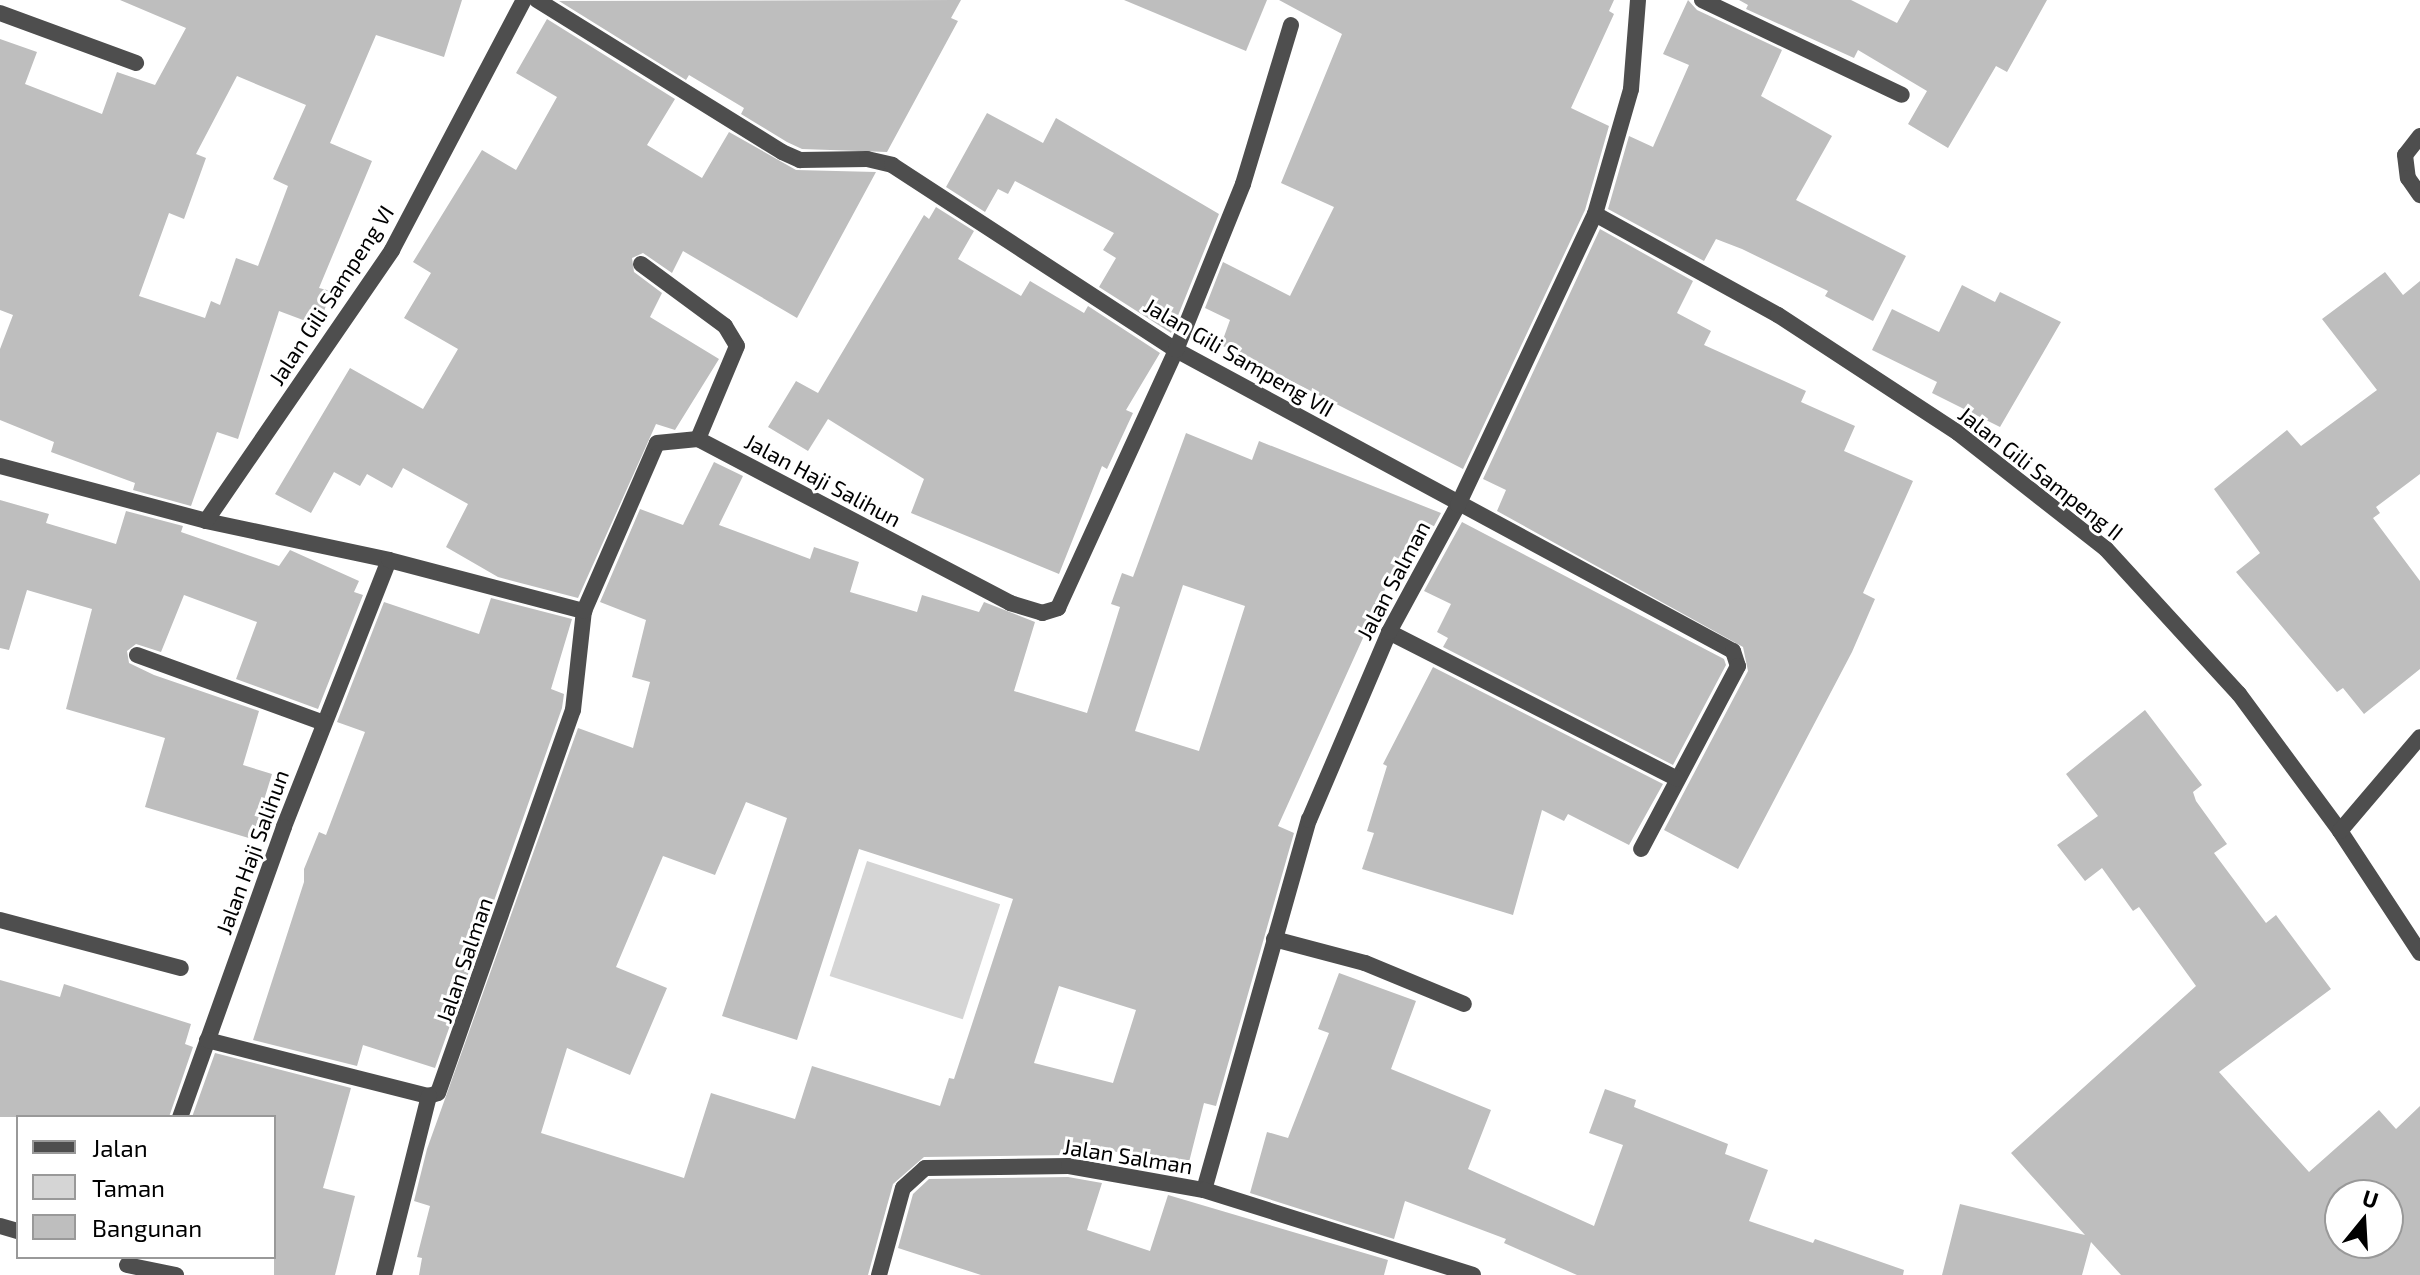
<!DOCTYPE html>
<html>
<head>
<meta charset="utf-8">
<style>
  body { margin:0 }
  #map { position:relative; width:2420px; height:1275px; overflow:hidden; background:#fff; font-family:"Exo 2",sans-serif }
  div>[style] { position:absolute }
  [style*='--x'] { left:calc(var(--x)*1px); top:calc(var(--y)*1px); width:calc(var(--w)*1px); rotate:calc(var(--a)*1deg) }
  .green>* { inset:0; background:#d5d5d5; transform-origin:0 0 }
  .building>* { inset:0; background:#bebebe }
  .lane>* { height:16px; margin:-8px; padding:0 8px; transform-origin:8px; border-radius:8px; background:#4e4e4e }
  .street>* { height:16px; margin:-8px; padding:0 8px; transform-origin:8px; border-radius:8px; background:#4e4e4e }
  span { translate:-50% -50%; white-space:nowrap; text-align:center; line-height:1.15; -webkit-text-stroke:6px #fff; paint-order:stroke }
  .street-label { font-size:22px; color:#000 }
  .legend { position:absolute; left:16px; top:1115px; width:260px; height:144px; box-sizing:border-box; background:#fff; border:2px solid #999; margin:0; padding:10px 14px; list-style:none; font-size:24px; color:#000 }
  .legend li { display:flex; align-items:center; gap:16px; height:40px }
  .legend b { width:40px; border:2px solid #999 }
  .north { position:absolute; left:2324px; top:1179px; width:80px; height:80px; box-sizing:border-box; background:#fff; border:2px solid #999; border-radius:50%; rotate:18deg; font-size:22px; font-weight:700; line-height:32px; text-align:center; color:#000 }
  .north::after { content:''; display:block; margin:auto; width:28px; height:36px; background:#000; clip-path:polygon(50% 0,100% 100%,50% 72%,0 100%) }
</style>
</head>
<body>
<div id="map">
  <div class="green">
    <i style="left:867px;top:861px;width:140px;height:121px;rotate:18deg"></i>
  </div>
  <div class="building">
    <i style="clip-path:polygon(evenodd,120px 0,462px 0,444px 57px,376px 35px,330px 143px,372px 161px,319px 288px,331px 291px,319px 326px,279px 311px,238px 439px,217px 432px,191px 506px,133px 490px,135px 483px,51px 452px,54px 442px,0 420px,0 349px,13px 315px,0 310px,0 39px,37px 52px,25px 84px,102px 114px,117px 72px,155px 85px,186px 28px,120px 0,237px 76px,306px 105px,273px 179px,288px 186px,258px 266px,236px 258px,220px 305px,211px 301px,205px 318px,139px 296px,169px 213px,184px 219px,206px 158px,196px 154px,237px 76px)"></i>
    <i style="clip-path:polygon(961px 0,951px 18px,958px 21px,887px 152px,802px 149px,787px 142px,741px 114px,744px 108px,689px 75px,686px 80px,559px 1px)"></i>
    <i style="clip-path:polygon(1124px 0,1267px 0,1246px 51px)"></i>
    <i style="clip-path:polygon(1279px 0,1614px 0,1609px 11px,1614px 14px,1571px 108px,1609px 126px,1585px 210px,1463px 469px,1221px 345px,1230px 320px,1205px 308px,1223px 262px,1290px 296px,1334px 207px,1281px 183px,1342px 34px)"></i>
    <i style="clip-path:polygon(1688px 0,1697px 10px,1782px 50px,1761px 96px,1832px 136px,1796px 200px,1906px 256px,1873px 321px,1825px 296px,1828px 291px,1742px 249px,1716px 239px,1704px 261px,1608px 209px,1629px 136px,1653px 147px,1689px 65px,1663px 54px)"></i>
    <i style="clip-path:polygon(1739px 0,1851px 0,1897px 23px,1910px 0,2047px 0,2007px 72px,1996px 66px,1948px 148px,1908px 124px,1927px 91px,1858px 50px,1854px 58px,1746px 9px,1748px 5px)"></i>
    <i style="clip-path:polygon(547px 19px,675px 99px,647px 145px,702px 178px,729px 132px,796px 170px,876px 172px,797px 318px,683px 251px,672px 273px,643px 253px,632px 258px,634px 272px,662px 293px,650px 317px,719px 359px,675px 430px,656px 424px,578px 598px,498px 577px,446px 547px,468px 504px,403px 468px,392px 488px,367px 474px,360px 486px,334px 472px,311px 513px,275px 494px,350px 368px,423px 409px,458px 349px,404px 318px,431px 273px,413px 262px,482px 150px,516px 170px,557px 97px,516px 73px)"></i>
    <i style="clip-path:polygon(987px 113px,1043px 143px,1056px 118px,1219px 214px,1171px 333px,1099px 287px,1116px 258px,1103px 250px,1114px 233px,1015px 181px,1008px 194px,998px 189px,985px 212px,946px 187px)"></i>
    <i style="clip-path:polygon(936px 207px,974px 231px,958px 259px,1021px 296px,1030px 281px,1084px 313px,1088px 306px,1160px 353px,1126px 410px,1133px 413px,1107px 469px,1102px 466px,1059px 574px,911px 513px,924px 479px,828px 419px,808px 451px,768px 427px,796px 381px,818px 393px,924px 215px,929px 219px)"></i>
    <i style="clip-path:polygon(1600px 229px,1693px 281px,1677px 313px,1711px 331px,1704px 345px,1806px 391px,1801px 402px,1855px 426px,1844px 451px,1913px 481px,1863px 593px,1875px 599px,1852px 652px,1738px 869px,1664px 830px,1748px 671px,1743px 647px,1497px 511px,1506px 490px,1483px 479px)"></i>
    <i style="clip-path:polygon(2385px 272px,2403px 295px,2420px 281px,2420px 474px,2376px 507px,2380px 513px,2373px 518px,2420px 581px,2420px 669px,2364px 714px,2343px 688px,2337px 692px,2236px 572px,2260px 553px,2214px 489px,2287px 430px,2301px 446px,2377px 390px,2322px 319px)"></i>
    <i style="clip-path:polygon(1962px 285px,1995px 302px,2000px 292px,2061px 322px,2000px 427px,1932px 393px,1937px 382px,1872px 350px,1892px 309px,1939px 332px)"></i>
    <i style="clip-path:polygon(evenodd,1186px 433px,1252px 460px,1259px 441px,1441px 513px,1404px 582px,1391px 576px,1278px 826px,1294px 833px,1216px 1106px,1204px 1103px,1187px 1170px,1113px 1151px,1109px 1162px,1069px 1155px,924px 1157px,893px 1184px,868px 1275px,419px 1275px,422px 1258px,417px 1257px,430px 1206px,414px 1201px,427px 1149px,578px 728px,633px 748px,650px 682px,632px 677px,646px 620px,600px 602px,640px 509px,683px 525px,714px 462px,743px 476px,719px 525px,810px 559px,814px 547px,859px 562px,850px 592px,917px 612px,922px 595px,979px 612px,984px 602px,1035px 622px,1014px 691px,1087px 713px,1120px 607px,1111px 604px,1122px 573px,1133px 577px,1186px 433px,1183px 585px,1245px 606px,1199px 751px,1135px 731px,1183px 585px,1186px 433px,746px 802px,787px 818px,722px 1016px,797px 1040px,859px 849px,1013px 899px,954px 1079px,949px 1078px,940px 1106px,812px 1066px,795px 1119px,711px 1093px,684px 1178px,541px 1133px,567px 1048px,630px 1075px,667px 988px,616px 967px,663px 856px,715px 875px,746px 802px,1186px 433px,1059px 986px,1136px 1010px,1113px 1083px,1034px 1063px,1059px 986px)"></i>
    <i style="clip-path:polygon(0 500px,49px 514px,46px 523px,116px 544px,126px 511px,183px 526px,181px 532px,279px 566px,290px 550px,359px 581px,354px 592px,363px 595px,318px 709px,236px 679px,257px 622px,184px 595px,161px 652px,136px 644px,127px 651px,129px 663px,154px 675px,259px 711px,243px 765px,272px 774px,252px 839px,145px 807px,165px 738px,66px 709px,92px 609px,27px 590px,9px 650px,0 648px)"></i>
    <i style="clip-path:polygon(1462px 522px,1724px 659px,1726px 665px,1673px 765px,1443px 647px,1448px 638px,1437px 632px,1451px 604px,1424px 591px)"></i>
    <i style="clip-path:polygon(491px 598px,572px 619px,551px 689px,564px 694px,562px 708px,435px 1068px,363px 1045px,357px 1066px,253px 1040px,304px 882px,304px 869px,319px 832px,326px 835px,365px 732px,337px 722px,384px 602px,479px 634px)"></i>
    <i style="clip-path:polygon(1433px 667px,1663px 784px,1629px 845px,1568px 814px,1564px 821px,1542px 810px,1513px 915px,1362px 869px,1374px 833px,1367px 831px,1387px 766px,1383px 764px)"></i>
    <i style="clip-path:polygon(evenodd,2145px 710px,2202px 785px,2193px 792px,2196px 801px,2227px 844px,2214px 853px,2266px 923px,2276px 915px,2331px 989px,2219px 1072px,2309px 1172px,2379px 1110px,2396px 1129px,2420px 1106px,2420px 1275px,2121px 1275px,2091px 1242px,2082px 1275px,1942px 1275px,1960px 1204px,2085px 1235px,2011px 1153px,2196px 986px,2139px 907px,2133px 911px,2102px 868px,2085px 881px,2057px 845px,2098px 816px,2066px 774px,2145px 710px,2340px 1195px,2388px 1195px,2388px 1243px,2340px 1243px,2340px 1195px)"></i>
    <i style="clip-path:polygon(1339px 973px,1416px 1001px,1391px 1069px,1491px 1110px,1468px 1169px,1594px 1226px,1623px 1145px,1589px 1133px,1605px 1089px,1636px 1100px,1634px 1107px,1728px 1144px,1725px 1154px,1768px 1170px,1749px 1221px,1813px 1243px,1815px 1239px,1904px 1270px,1903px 1275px,1577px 1275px,1504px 1243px,1506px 1239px,1405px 1201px,1394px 1239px,1250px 1193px,1267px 1132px,1288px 1138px,1329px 1033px,1318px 1029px)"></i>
    <i style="clip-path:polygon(0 980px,60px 997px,64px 984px,191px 1024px,185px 1044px,193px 1047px,169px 1117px,0 1117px)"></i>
    <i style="clip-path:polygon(215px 1053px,351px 1088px,323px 1188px,355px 1196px,335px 1275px,274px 1275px,274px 1117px,192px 1117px)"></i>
    <i style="clip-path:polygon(1068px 1177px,1102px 1183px,1087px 1230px,1150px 1251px,1168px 1195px,1388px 1260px,1384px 1275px,981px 1275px,898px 1248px,913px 1194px,929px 1179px)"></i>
  </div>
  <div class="lane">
    <i style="--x:1274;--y:939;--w:94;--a:14.8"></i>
    <i style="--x:1365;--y:963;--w:107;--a:22.5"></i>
  </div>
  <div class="street">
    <i style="--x:537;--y:0;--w:288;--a:31.8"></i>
    <i style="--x:782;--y:152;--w:20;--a:24"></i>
    <i style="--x:800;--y:160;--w:67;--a:-0.9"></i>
    <i style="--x:867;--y:159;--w:26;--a:13"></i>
    <i style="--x:892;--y:165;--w:339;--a:33.1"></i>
    <i style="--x:1176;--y:350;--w:633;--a:28.39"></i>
    <i style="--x:1733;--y:651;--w:16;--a:72"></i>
    <i style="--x:1738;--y:666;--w:207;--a:117.9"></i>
    <i style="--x:1702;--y:0;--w:221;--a:25.4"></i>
    <i style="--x:0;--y:13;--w:145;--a:20.2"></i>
    <i style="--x:2420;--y:136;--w:24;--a:128"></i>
    <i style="--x:2405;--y:155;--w:23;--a:83"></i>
    <i style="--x:2408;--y:178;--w:21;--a:55"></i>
    <i style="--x:1595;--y:214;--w:209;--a:28.9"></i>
    <i style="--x:1778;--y:315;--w:215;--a:33.2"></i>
    <i style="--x:1958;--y:433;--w:188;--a:38.1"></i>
    <i style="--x:2106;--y:549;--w:197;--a:47.5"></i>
    <i style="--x:2239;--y:694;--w:170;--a:53.6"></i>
    <i style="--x:2340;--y:831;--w:146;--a:56.7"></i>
    <i style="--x:641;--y:264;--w:104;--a:36.4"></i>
    <i style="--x:725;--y:326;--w:23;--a:59"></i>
    <i style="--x:737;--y:346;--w:101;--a:112.8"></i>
    <i style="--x:0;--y:466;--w:213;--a:14.9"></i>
    <i style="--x:206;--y:521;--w:187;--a:12"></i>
    <i style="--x:389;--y:560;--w:287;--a:111.5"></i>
    <i style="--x:284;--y:827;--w:308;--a:109.7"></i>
    <i style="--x:206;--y:521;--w:329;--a:-55.5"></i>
    <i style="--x:392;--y:250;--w:283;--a:-62.2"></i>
    <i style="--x:389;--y:560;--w:202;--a:14.7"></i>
    <i style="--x:1389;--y:632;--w:323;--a:27"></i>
    <i style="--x:137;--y:655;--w:199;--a:20"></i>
    <i style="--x:2340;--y:831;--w:123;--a:-49.6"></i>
    <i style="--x:0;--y:920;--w:187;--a:14.9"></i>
    <i style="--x:207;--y:1040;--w:229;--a:14.2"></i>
    <i style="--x:429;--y:1096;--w:9;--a:-18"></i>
    <i style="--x:438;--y:1093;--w:406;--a:-70.6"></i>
    <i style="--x:573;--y:710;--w:100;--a:-83.7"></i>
    <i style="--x:584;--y:611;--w:183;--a:-66.5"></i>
    <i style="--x:657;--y:443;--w:41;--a:-5.6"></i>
    <i style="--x:698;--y:439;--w:352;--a:27.7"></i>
    <i style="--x:1010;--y:603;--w:34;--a:17"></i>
    <i style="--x:1042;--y:613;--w:17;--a:-17"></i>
    <i style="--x:1058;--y:608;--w:284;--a:-65.4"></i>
    <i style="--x:1176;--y:350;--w:179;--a:-68"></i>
    <i style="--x:1243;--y:184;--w:166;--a:-73.2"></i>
    <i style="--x:1204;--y:1190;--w:385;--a:-74.2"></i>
    <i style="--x:1309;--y:820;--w:204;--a:-66.9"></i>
    <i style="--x:1389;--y:632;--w:145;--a:-61.5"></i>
    <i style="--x:1458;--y:505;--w:322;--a:-64.8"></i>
    <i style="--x:1595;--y:214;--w:130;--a:-73.9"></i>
    <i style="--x:1631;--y:89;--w:89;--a:-85.5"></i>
    <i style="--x:0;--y:1226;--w:19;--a:16"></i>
    <i style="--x:127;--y:1265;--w:50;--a:11.5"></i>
    <i style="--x:384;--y:1275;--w:185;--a:-75.9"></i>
    <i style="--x:879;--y:1275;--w:90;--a:-74.6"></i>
    <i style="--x:903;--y:1188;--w:30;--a:-42"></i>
    <i style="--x:925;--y:1168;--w:144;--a:-0.8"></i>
    <i style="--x:1069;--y:1166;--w:137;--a:10.1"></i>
    <i style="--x:1204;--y:1190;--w:282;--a:17.5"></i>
  </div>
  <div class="street-label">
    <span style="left:331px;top:295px;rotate:-57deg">Jalan Gili Sampeng VI</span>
    <span style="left:1239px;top:357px;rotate:30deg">Jalan Gili Sampeng VII</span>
    <span style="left:2041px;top:473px;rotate:38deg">Jalan Gili Sampeng II</span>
    <span style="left:823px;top:480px;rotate:28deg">Jalan Haji Salihun</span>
    <span style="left:1393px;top:580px;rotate:-62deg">Jalan Salman</span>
    <span style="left:252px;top:852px;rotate:-70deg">Jalan Haji Salihun</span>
    <span style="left:464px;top:960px;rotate:-71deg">Jalan Salman</span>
    <span style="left:1128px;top:1156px;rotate:9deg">Jalan Salman</span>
  </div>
  <ul class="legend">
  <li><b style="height:10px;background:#4e4e4e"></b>Jalan</li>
  <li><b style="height:22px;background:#d5d5d5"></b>Taman</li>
  <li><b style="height:22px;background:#bebebe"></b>Bangunan</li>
  </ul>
  <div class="north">U</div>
</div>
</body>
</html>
